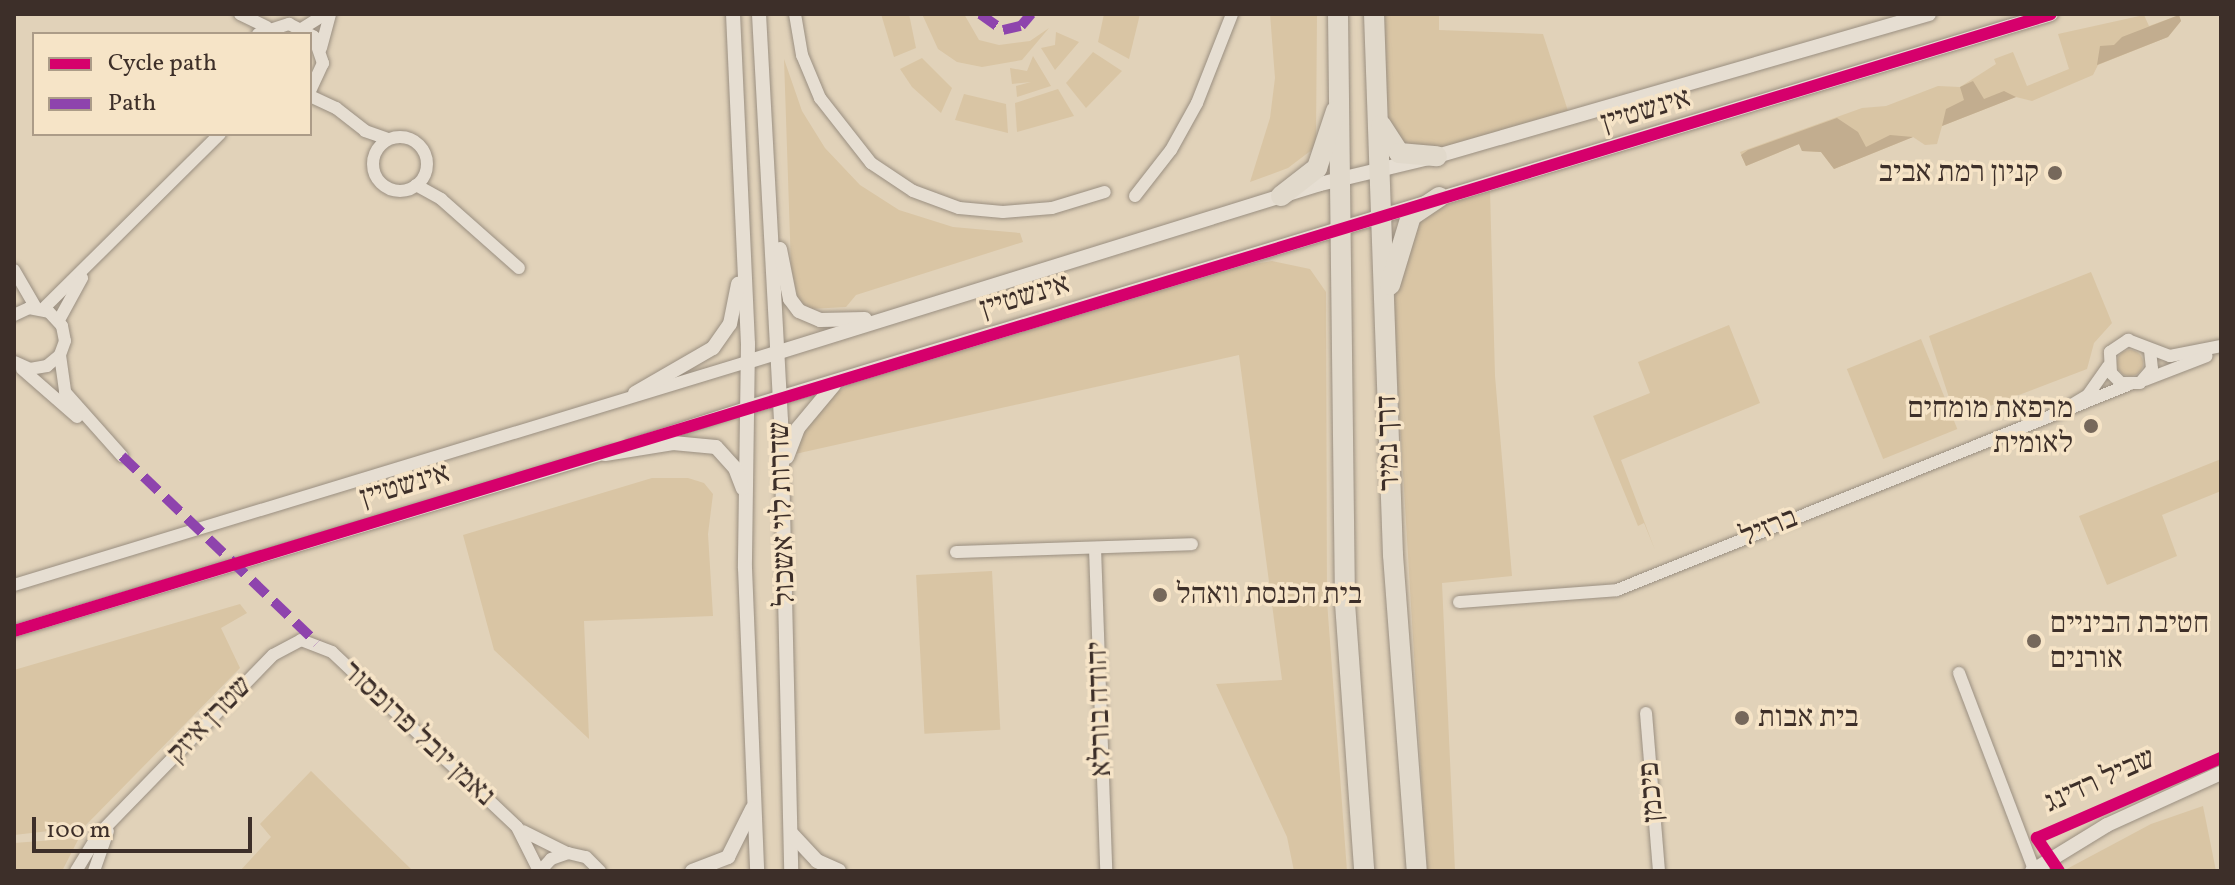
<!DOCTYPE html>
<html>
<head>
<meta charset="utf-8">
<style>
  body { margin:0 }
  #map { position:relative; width:2235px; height:885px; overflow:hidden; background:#e1d2b9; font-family:Vollkorn,"Frank Ruhl Libre",serif }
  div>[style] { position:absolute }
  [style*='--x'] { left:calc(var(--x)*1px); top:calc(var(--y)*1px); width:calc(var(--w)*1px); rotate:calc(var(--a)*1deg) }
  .green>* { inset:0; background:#d9c5a4; transform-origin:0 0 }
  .round { border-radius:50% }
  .water>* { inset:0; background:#c2ad8f }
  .roads { filter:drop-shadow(0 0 2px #9a8f81) drop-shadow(0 0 2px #9a8f81) }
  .minor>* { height:12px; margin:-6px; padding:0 6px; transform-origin:6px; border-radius:6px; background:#e6ded2 }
  .minor>.ring { margin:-6px; padding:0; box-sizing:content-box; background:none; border:12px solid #e6ded2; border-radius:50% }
  .tertiary>* { height:14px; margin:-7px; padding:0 7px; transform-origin:7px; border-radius:7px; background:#e6ded2 }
  .trunk>* { height:20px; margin:-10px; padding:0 10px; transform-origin:10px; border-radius:10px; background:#e1d9cb }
  .quiet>* { height:10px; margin-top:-5px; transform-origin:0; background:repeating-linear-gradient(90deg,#8e44ad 0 20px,transparent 0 30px) }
  .cycleway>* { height:12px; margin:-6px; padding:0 6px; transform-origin:6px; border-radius:6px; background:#d6006c }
  .dots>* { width:22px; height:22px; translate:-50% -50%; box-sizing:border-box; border:4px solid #f6e4c7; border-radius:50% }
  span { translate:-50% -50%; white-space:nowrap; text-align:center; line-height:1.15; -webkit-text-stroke:7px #f6e4c7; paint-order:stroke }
  .street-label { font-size:30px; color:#3d2f29 }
  .poi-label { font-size:30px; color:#3d2f29 }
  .right { translate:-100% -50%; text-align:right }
  .left { translate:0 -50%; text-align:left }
  .frame { position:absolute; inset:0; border:16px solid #3d2f29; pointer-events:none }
  .legend { position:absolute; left:32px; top:32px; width:280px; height:104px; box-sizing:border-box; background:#f6e4c7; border:2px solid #ac9c88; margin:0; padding:10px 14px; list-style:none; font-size:24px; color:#3d2f29 }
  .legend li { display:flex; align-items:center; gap:16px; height:40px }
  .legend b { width:40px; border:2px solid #ac9c88 }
  .scale { position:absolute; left:32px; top:817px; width:220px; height:36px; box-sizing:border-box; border:4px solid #3d2f29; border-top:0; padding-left:10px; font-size:24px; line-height:28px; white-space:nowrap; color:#3d2f29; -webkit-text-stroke:6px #f6e4c7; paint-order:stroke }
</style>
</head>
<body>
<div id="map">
  <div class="green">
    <i style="clip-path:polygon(881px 14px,909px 14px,916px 48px,894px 57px)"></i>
    <i style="clip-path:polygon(922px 14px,964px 14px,979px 40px,999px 45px,1030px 41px,1049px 28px,1022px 60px,982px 67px,957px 62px,938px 49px)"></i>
    <i style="clip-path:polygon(1104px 14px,1140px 14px,1129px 59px,1098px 42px)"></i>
    <i style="clip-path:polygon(1270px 14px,1317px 14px,1316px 138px,1313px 149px,1288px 168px,1250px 182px,1270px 118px,1275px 78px)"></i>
    <i style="clip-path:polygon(1385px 14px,1439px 14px,1439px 30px,1543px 34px,1569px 114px,1433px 151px,1398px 141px,1384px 110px)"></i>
    <i style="clip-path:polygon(2144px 15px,2149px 26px,2179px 15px,2181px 21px,2168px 37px,2098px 65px,2093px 75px,2032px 101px,2016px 97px,1942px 126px,1937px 144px,1925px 145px,1913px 137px,1834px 169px,1821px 152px,1802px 151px,1799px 144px,1746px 166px,1740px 152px,1862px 108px,1886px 106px,1938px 86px,1960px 87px,1996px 64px,1994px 59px,2013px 52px,2027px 86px,2069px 69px,2058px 34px)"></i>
    <i style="clip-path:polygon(1056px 32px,1079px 42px,1055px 70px,1041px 48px,1055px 45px)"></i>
    <i style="clip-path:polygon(1093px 52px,1122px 71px,1086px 108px,1066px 83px)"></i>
    <i style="clip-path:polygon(1033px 56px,1051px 86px,1017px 97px,1016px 86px,1031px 82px,1012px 84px,1010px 68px,1027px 71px)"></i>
    <i style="clip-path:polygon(922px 58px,952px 88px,941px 113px,912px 87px,900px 69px)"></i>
    <i style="clip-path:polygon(784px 59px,802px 111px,825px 148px,860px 185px,899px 210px,953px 227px,1020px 233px,1023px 242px,856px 295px,846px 307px,810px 309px,798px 300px,791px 267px)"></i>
    <i style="clip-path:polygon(1058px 89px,1074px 116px,1017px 132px,1015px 103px)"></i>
    <i style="clip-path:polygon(964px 94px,1006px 104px,1008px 133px,955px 120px)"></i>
    <i style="clip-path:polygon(1490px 190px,1495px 376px,1512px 576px,1442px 583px,1455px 871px,1427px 871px,1393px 306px,1402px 257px,1417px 219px,1436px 206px)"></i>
    <i style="clip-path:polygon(1272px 261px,1310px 269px,1326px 292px,1327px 601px,1347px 871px,1294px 871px,1287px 837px,1216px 684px,1282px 680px,1239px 355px,795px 454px,797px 438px,836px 393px,852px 383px,1226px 269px)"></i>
    <i style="clip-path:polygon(2091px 272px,2112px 323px,2094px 343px,2087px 369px,1956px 419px,1929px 336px)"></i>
    <i style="clip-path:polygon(1729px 325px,1760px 403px,1621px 460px,1655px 550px,1644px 523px,1638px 526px,1593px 416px,1650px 393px,1638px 362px)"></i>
    <i style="left:1921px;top:339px;width:97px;height:80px;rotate:68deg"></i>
    <i class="round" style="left:2117px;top:350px;width:26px;height:26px"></i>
    <i style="clip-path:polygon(2221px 459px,2221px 491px,2162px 515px,2177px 556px,2107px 585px,2079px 516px)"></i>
    <i style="clip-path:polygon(652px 478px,688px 478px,704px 483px,713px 494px,708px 534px,713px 616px,584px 621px,589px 739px,494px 650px,463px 535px)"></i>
    <i style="left:992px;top:571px;width:159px;height:76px;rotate:87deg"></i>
    <i style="clip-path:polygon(240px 604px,247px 613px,221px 628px,240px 668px,84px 827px,14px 835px,14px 670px)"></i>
    <i style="clip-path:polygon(311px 771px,413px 871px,240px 871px,271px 837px,260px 824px)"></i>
    <i style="clip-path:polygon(2203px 806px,2216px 871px,2063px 871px,2151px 824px)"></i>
    <i style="clip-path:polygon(79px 838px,62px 871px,14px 871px,14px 843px)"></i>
  </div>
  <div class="water">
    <i style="clip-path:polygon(2179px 15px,2181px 21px,2168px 37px,2097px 65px,2100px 46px,2114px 45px,2122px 37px)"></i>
    <i style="clip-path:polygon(1973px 81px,1984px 99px,2004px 91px,2016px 97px,1942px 126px,1946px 109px,1964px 100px,1960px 87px)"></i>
    <i style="clip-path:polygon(1837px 118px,1858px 132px,1866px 147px,1890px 135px,1913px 137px,1834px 169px,1821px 152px,1802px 151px,1799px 144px,1746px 166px,1741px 155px,1748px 150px)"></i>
  </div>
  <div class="roads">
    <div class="minor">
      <i style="--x:240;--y:14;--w:30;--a:26"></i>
      <i style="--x:795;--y:14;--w:42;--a:80.3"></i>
      <i style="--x:802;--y:55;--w:47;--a:67.3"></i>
      <i style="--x:820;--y:98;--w:83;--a:51.9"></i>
      <i style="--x:871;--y:163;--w:50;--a:33.7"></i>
      <i style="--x:913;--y:191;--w:49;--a:20.3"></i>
      <i style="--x:959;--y:208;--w:44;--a:5.2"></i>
      <i style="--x:1003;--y:212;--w:49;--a:-4.7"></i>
      <i style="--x:1052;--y:208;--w:55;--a:-16.8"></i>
      <i style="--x:303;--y:28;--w:26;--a:-32"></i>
      <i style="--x:258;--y:34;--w:33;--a:-18"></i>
      <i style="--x:289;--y:24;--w:28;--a:27"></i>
      <i style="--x:314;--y:37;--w:28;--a:71"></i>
      <i style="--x:323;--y:63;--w:31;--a:115"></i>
      <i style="--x:321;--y:48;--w:35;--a:-75"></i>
      <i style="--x:310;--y:96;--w:29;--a:25"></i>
      <i style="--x:336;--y:108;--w:37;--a:38"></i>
      <i style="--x:365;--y:131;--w:24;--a:19"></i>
      <i class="ring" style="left:373px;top:137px;width:42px;height:42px"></i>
      <i style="--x:416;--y:185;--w:29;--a:29"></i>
      <i style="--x:441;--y:199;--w:104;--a:41.5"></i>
      <i style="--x:1135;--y:196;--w:58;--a:-52"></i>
      <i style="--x:1171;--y:150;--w:54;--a:-61"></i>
      <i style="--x:1197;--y:103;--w:96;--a:-68.5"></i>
      <i style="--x:14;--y:270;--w:44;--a:59.9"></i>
      <i style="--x:43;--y:309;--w:249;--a:-44.7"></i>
      <i style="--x:14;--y:315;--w:17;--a:-25"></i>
      <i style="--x:29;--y:308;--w:20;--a:11"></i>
      <i style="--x:49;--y:312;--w:19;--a:47"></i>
      <i style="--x:62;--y:326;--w:15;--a:79"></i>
      <i style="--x:65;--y:341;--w:15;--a:110"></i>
      <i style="--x:60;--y:355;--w:17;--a:140"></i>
      <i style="--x:47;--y:366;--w:17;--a:170"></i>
      <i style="--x:30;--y:369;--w:17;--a:-156"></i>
      <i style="--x:59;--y:320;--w:48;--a:-61.3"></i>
      <i style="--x:2150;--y:350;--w:19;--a:84"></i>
      <i style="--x:2152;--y:369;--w:18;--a:131"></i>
      <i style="--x:2140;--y:383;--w:19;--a:180"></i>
      <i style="--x:2121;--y:383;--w:14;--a:-135"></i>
      <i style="--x:2111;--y:373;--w:21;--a:-93"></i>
      <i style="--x:2110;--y:352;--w:22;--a:-34"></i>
      <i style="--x:2128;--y:340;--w:45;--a:20.9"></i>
      <i style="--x:2170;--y:356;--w:52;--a:-11.1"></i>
      <i style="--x:60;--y:355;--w:37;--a:82"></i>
      <i style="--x:65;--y:392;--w:86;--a:48.3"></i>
      <i style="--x:22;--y:369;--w:73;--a:41.1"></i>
      <i style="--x:2145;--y:380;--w:66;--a:-21.2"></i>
      <i style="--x:2070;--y:406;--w:21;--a:-31"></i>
      <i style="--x:2088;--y:395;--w:35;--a:-55"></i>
      <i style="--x:630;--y:445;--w:122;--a:-17.7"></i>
      <i style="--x:1095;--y:548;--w:323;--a:88"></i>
      <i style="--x:956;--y:552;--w:236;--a:-1.9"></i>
      <i style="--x:14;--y:585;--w:766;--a:-16.92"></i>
      <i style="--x:1459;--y:602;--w:158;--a:-4.3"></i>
      <i style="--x:1617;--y:590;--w:551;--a:-21.86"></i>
      <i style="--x:14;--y:631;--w:625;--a:-16.73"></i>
      <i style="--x:1959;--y:673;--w:210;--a:69.1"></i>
      <i style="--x:1646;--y:713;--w:159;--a:85.3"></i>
      <i style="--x:523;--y:831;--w:49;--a:26.6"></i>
      <i style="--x:76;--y:871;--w:42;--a:-58.6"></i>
      <i style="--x:98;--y:835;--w:251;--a:-45.8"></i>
      <i style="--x:273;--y:655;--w:32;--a:-28"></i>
      <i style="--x:301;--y:640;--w:33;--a:21"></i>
      <i style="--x:332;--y:652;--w:255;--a:43.4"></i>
      <i style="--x:517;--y:827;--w:49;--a:63.4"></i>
      <i style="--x:94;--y:871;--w:42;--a:-70.7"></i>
      <i style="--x:540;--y:871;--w:16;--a:-47"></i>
      <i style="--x:551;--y:859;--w:18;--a:-19"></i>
      <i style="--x:568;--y:853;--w:18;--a:13"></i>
      <i style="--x:586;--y:857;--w:20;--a:45"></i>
    </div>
    <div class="tertiary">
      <i style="--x:733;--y:14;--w:330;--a:87.4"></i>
      <i style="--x:748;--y:344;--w:224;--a:90.8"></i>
      <i style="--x:745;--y:568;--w:303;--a:87.7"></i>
      <i style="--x:759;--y:14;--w:407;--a:86.9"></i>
      <i style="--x:781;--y:420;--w:451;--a:88.7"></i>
      <i style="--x:780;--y:249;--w:51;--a:78.7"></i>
      <i style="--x:790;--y:299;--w:15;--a:53"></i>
      <i style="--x:799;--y:311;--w:23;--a:23"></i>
      <i style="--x:820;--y:320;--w:45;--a:-1.3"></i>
      <i style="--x:747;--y:362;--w:600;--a:-17.26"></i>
      <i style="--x:1320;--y:184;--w:120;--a:-13.5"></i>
      <i style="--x:1437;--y:156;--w:512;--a:-16.1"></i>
      <i style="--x:635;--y:393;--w:90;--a:-30"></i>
      <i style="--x:713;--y:348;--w:29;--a:-55"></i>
      <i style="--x:730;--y:324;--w:41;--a:-78.7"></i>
      <i style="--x:746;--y:408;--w:1363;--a:-16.8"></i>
      <i style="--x:605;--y:454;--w:69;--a:-9.2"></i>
      <i style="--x:673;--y:443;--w:43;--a:5.3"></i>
      <i style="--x:716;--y:447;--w:28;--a:48"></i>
      <i style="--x:735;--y:468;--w:22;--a:69"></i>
      <i style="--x:787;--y:457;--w:31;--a:-69"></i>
      <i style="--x:798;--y:428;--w:56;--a:-50.1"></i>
      <i style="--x:791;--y:833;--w:38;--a:47"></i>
      <i style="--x:817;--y:861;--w:24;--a:24"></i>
      <i style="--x:692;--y:871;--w:39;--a:-21"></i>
      <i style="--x:728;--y:857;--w:54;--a:-63.4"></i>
      <i style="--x:2032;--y:871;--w:88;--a:-31.5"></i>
      <i style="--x:2107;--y:825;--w:125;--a:-24.5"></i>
    </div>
    <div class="trunk">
      <i style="--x:1338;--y:14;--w:589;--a:89.32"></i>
      <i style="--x:1345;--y:603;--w:269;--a:85.9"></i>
      <i style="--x:1374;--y:14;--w:541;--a:87.99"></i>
      <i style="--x:1393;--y:555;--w:317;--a:85.7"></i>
      <i style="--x:1381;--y:125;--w:33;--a:57"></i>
      <i style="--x:1399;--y:153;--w:38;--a:5"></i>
      <i style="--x:1281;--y:196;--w:46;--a:-37.9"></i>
      <i style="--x:1317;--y:168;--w:60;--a:-71.6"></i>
      <i style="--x:1390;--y:285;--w:72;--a:-73.1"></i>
      <i style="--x:1411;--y:216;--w:34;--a:-34"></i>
    </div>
  </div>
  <div class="quiet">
    <i style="--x:980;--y:14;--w:28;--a:35"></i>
    <i style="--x:1003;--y:30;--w:18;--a:-13"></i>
    <i style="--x:1021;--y:26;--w:16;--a:-50"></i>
    <i style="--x:122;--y:456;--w:270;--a:43.8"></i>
  </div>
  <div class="cycleway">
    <i style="--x:14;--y:631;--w:2128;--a:-16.85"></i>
    <i style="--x:2059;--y:871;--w:40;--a:-124"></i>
    <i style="--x:2037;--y:838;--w:201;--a:-23.5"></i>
  </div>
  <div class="dots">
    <i style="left:2055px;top:173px;background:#76685b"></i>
    <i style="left:2091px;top:426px;background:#76685b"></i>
    <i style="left:1160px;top:595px;background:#76685b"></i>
    <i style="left:2034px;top:641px;background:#76685b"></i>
    <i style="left:1742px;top:718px;background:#76685b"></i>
  </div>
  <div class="street-label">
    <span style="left:1646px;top:111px;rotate:-17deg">אינשטיין</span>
    <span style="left:1025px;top:297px;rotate:-17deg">אינשטיין</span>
    <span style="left:1389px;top:443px;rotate:-92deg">דרך נמיר</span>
    <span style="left:405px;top:486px;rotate:-17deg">אינשטיין</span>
    <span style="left:783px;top:514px;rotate:-92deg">שדרות לוי אשכול</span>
    <span style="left:1769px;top:528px;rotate:-22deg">ברזיל</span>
    <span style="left:1100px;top:709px;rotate:-92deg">יהודה בורלא</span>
    <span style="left:210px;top:720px;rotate:-46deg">שטרן איזק</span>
    <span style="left:418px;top:734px;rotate:43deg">נאמן יובל פרופסור</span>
    <span style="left:2100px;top:781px;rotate:-24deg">שביל רדינג</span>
    <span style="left:1652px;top:792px;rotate:-95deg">פיכמן</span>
  </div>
  <div class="poi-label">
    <span class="right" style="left:2039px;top:173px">קניון רמת אביב</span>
    <span class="right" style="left:2073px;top:426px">מרפאת מומחים<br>לאומית</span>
    <span class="left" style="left:1176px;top:595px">בית הכנסת וואהל</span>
    <span class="left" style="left:2050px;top:641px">חטיבת הביניים<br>אורנים</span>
    <span class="left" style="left:1758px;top:718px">בית אבות</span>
  </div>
  <div class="frame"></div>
  <ul class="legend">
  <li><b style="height:10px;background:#d6006c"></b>Cycle path</li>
  <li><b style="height:10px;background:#8e44ad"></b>Path</li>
  </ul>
  <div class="scale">100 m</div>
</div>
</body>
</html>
